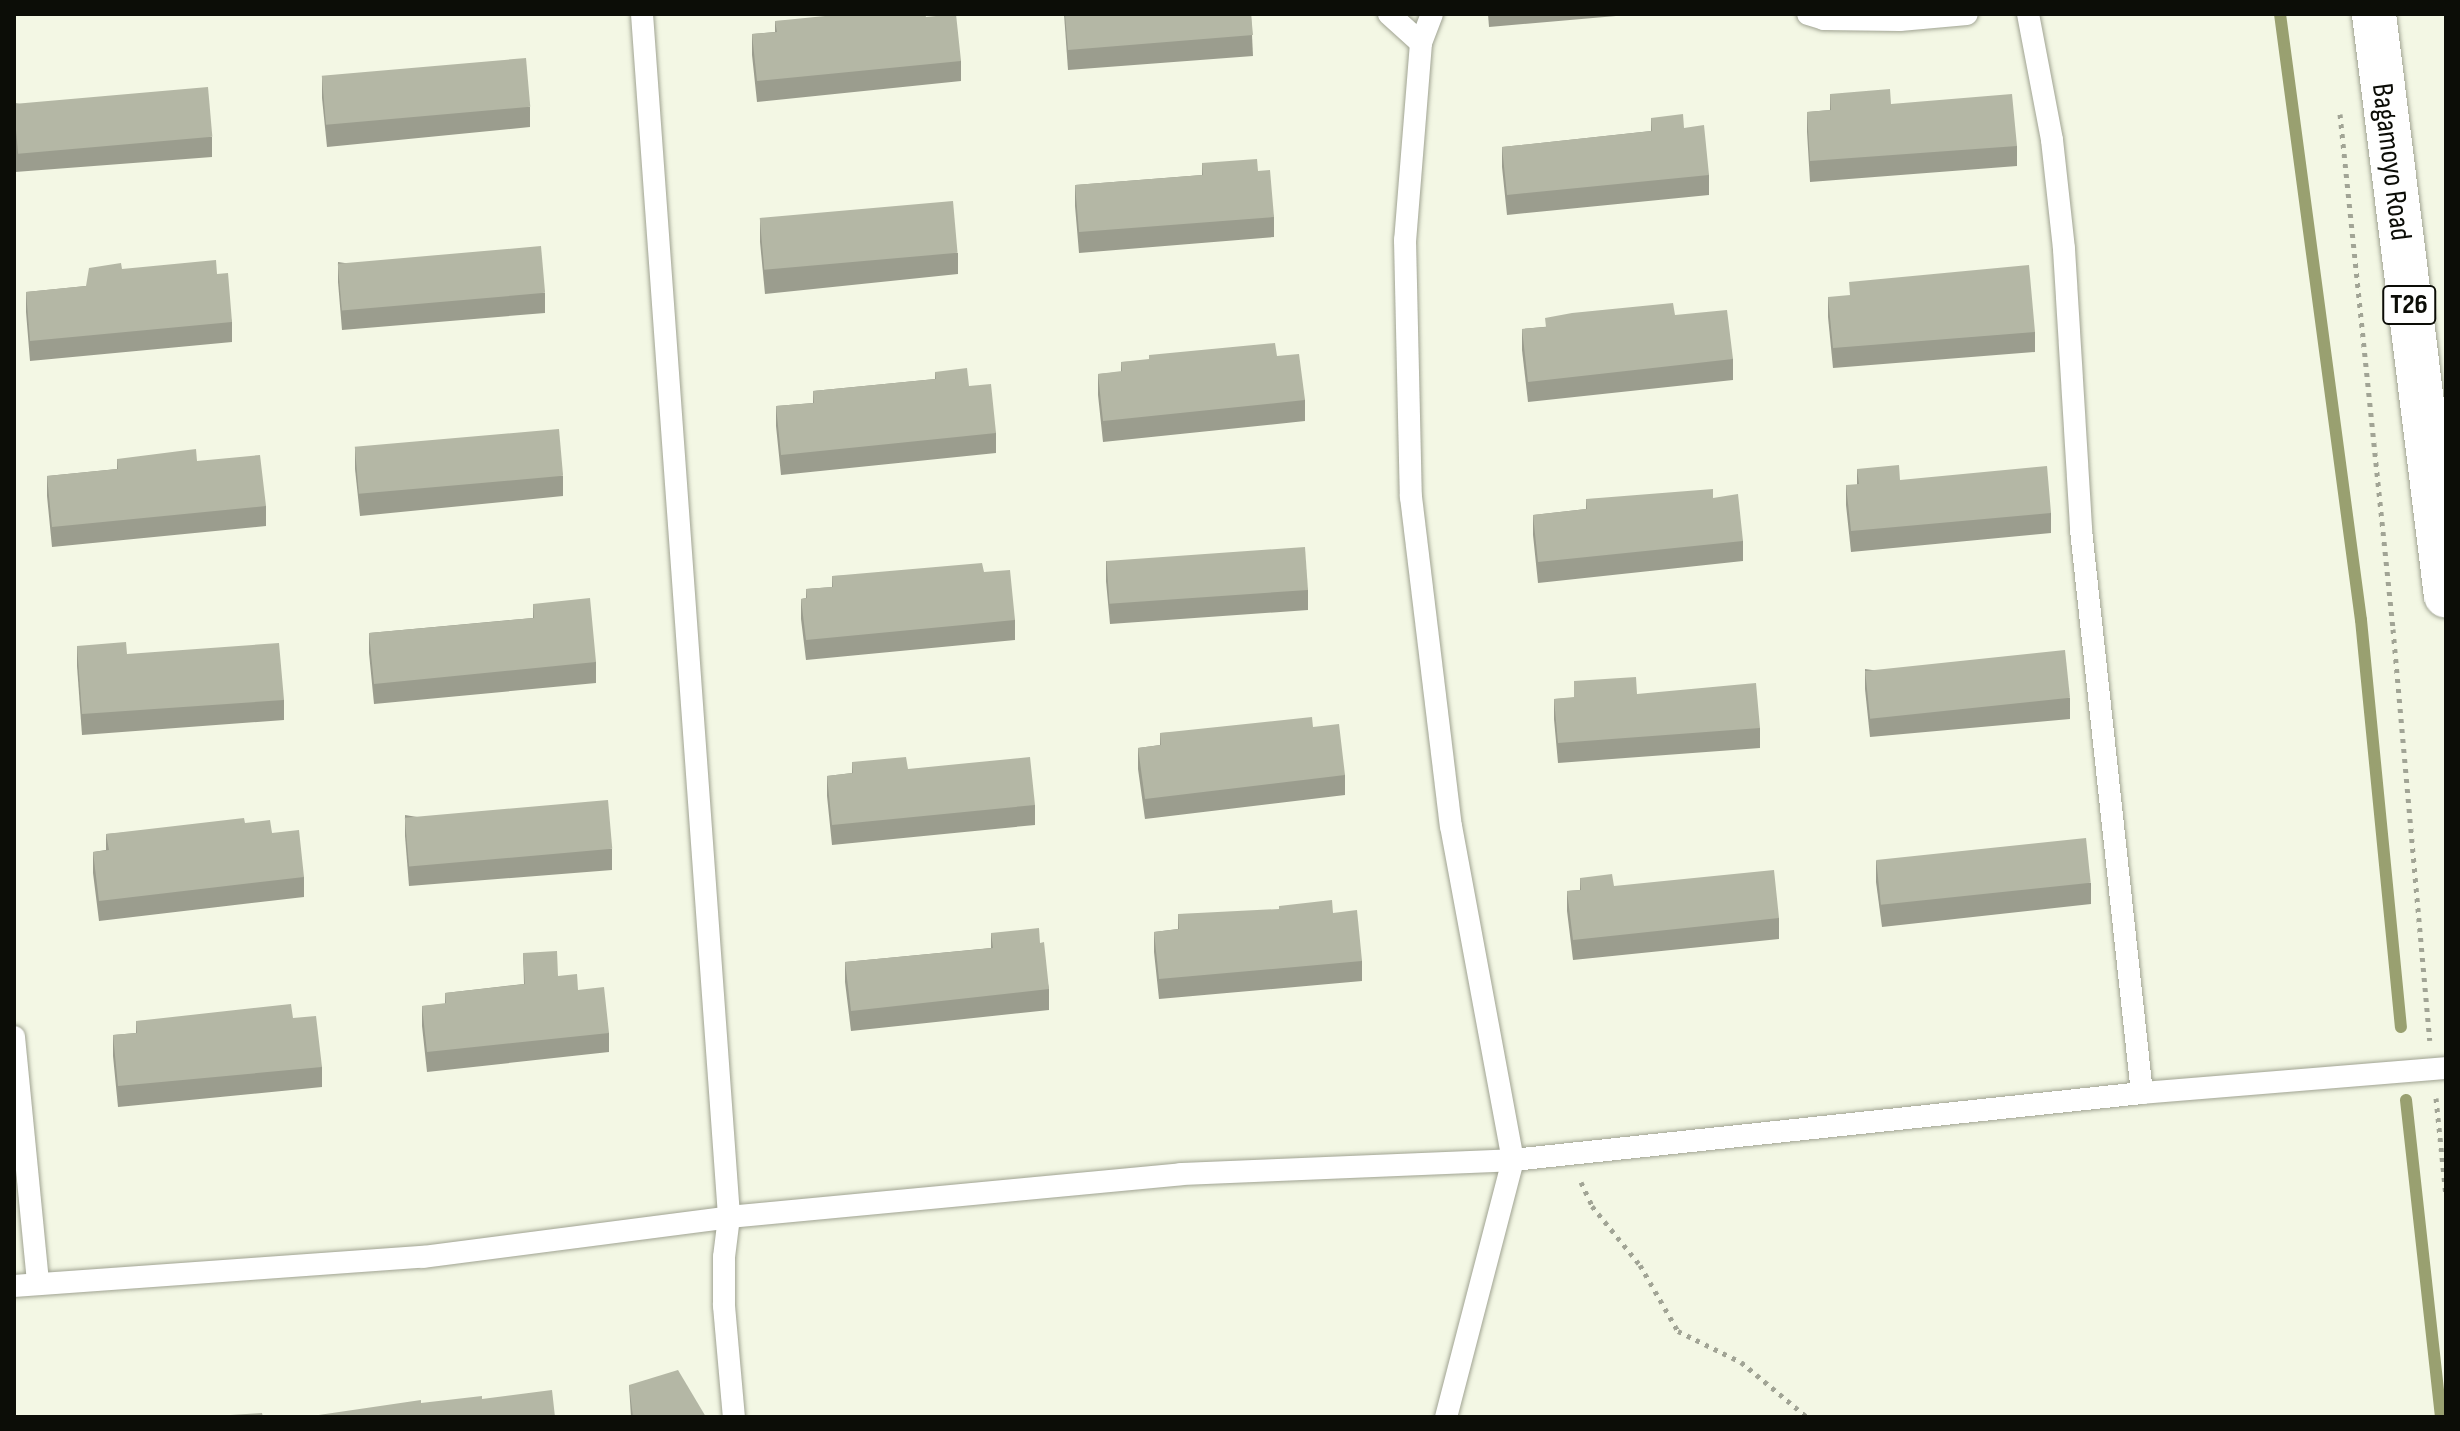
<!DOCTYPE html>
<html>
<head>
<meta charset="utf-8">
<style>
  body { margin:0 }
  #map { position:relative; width:2460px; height:1431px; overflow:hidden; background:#f3f7e4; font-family:"Sofia Sans Condensed",sans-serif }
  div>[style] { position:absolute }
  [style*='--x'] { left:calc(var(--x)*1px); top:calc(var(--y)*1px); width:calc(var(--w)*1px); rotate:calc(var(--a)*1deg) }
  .stream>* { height:12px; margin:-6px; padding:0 6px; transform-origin:6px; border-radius:6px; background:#99a070 }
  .path>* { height:5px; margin-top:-2.5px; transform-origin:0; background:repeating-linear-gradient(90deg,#a1a495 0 4px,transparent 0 10px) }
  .roads { filter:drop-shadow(0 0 2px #a0a392) drop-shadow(0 0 2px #a0a392) }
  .lane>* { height:22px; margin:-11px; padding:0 11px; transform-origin:11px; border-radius:11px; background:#fff }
  .highway>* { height:44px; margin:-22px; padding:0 22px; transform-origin:22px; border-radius:22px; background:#fff }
  .wall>* { inset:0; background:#9b9d8e }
  .building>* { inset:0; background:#b4b7a5; transform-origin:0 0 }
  span { translate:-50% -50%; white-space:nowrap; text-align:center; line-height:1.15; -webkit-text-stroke:6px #fff; paint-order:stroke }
  .shield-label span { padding:2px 6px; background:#fff; border:2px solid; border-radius:6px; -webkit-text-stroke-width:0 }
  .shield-label { font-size:28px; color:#0c0d07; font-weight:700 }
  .street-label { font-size:30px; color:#0c0d07 }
  .frame { position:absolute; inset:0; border:16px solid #0c0d07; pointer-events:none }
</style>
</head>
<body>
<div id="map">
  <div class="stream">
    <i style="--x:2280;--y:14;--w:611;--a:82.39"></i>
    <i style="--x:2361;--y:620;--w:409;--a:84.4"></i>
    <i style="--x:2406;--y:1100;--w:319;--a:83.7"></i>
  </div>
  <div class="path">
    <i style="--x:2340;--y:114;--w:518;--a:84.12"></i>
    <i style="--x:2393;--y:629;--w:413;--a:84.9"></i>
    <i style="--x:2436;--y:1098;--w:99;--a:84.2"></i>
    <i style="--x:1581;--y:1182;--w:26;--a:65"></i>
    <i style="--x:1592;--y:1206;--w:76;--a:50.9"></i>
    <i style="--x:1640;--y:1265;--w:76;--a:60.1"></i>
    <i style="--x:1678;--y:1331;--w:70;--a:26.2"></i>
    <i style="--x:1741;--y:1362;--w:86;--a:39.8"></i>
  </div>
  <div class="roads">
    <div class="lane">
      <i style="--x:642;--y:14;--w:1206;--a:85.86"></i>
      <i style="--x:729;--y:1217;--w:40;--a:97.1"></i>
      <i style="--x:724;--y:1257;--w:49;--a:90"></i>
      <i style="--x:724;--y:1306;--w:111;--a:84.9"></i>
      <i style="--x:1389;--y:14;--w:43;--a:42.2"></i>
      <i style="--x:1432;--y:14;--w:31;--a:111"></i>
      <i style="--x:1421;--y:43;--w:198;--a:94.6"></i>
      <i style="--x:1405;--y:240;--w:257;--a:88.7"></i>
      <i style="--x:1411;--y:497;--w:331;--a:83.1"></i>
      <i style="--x:1451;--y:826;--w:340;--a:79.5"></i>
      <i style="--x:1513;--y:1160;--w:266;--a:104.6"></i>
      <i style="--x:1808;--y:14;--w:17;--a:17"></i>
      <i style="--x:1824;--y:19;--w:76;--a:0.8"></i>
      <i style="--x:1900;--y:20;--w:67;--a:-5.1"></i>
      <i style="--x:2028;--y:14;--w:128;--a:79.2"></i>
      <i style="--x:2052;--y:140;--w:110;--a:83.7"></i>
      <i style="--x:2064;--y:249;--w:282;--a:86.5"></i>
      <i style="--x:2081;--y:530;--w:566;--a:83.82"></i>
      <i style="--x:14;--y:1037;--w:246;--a:84.4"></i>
      <i style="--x:14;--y:1286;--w:410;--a:-4.1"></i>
      <i style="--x:423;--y:1257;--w:309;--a:-7.4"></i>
      <i style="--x:729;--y:1217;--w:454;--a:-5.4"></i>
      <i style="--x:1181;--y:1174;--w:332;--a:-2.4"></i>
      <i style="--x:1513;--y:1160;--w:633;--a:-6.08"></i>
      <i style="--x:2142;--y:1093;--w:305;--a:-4.7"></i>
    </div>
    <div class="highway">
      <i style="--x:2374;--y:14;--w:586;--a:82.95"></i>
    </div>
  </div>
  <div class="wall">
    <i style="clip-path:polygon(1064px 14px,1251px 14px,1253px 56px,1068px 70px)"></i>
    <i style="clip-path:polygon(1488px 14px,1639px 14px,1489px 27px)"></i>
    <i style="clip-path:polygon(926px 17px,961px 61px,961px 81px,757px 102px,752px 55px,752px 34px,775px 32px,775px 21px)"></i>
    <i style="clip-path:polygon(322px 78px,530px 107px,530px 127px,327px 147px,322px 98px)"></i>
    <i style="clip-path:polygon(1830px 94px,1891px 104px,2017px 146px,2017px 166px,1810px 182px,1807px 132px,1807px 112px,1830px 110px)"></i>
    <i style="clip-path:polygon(14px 103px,212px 137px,212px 157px,15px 172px)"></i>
    <i style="clip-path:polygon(1651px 118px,1684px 128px,1709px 175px,1709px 195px,1507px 215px,1502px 167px,1502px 147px,1651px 131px)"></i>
    <i style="clip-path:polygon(1202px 163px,1258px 171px,1274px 217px,1274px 237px,1079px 253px,1075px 206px,1075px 185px,1202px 175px)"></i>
    <i style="clip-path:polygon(760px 221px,958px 253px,958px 274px,765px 294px,760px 242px)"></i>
    <i style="clip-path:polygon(338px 262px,545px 293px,545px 313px,342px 330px,338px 282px)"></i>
    <i style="clip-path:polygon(122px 269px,217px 274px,232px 322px,232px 342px,30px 361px,26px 312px,26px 292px,86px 286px)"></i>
    <i style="clip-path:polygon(1828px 297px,2035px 332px,2035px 352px,1833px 368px,1828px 317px)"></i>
    <i style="clip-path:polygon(1675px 315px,1733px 359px,1733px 380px,1528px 402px,1522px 350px,1522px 329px)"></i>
    <i style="clip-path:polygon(1277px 356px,1305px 400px,1305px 421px,1103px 442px,1098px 395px,1098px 374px,1121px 372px,1121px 362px)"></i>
    <i style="clip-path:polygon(935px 372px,969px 386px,996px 433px,996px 453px,781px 475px,776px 426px,776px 406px,813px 403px,813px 391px,935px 379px)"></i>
    <i style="clip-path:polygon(355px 449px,563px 476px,563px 496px,360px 516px,355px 469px)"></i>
    <i style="clip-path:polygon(117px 459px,197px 461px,266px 506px,266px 526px,52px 547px,47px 496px,47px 476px,117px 469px)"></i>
    <i style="clip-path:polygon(1857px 469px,1900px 480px,2051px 513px,2051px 533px,1851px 552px,1846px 505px,1846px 485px,1857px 485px)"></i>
    <i style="clip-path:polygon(1713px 498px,1743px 541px,1743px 561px,1538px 583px,1533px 535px,1533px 515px,1586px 509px,1586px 499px)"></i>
    <i style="clip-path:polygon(1106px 561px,1308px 590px,1308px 610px,1110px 624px,1106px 581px)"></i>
    <i style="clip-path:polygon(984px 572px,1015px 620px,1015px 640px,806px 660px,801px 619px,801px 599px,806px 598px,806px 589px,832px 587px,832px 576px)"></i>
    <i style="clip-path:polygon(533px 604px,596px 662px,596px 683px,374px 704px,369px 653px,369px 633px,533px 618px)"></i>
    <i style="clip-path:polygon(77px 646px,127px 654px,284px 700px,284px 720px,82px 735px,77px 666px)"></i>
    <i style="clip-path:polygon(1865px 669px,2070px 698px,2070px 719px,1870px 737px,1865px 689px)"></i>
    <i style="clip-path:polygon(1637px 694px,1760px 728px,1760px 748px,1558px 763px,1554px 719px,1554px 699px)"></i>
    <i style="clip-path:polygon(1313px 727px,1345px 775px,1345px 795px,1145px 819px,1138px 769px,1138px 748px,1160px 745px,1160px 733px)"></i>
    <i style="clip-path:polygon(852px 762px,908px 769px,1035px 805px,1035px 825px,832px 845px,827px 796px,827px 776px,852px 773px)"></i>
    <i style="clip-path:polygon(405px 815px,612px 849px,612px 870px,409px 886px,405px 836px)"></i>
    <i style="clip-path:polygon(245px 823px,272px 833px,304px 877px,304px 897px,99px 921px,93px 873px,93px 852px,106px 850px,106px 834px)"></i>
    <i style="clip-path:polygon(1876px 861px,2091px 883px,2091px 904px,1882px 927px,1876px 882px)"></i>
    <i style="clip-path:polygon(1580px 878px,1614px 886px,1779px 918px,1779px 939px,1573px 960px,1567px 911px,1567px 891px,1580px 890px)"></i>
    <i style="clip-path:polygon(1333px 913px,1362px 961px,1362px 981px,1159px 999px,1154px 952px,1154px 932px,1178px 929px,1178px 914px)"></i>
    <i style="clip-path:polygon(991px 933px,1040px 943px,1049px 989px,1049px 1010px,851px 1031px,845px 982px,845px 962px,991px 948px)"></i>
    <i style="clip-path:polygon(523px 953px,578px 990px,609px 1033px,609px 1052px,427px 1072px,422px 1026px,422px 1006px,445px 1004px,445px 993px,524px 984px)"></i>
    <i style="clip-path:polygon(293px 1018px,322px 1067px,322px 1087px,118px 1107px,113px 1056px,113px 1035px,136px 1033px,136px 1021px)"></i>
    <i style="clip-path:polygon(629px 1385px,706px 1417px,631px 1417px)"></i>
  </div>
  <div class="building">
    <i style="clip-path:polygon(845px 14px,925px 14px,926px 17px,956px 14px,961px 61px,757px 81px,752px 34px,777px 32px,775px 21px)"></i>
    <i style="clip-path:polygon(1065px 14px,1251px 14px,1253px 35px,1068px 50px)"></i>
    <i style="left:526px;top:58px;width:49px;height:205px;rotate:85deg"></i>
    <i style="left:208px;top:87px;width:50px;height:195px;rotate:85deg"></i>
    <i style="clip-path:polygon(1890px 89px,1891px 104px,2012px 94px,2017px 146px,1810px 161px,1807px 112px,1831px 110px,1830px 94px)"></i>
    <i style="clip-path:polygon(1683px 114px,1684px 128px,1704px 125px,1709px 175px,1507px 195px,1502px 147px,1652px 131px,1651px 118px)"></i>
    <i style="clip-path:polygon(1257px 159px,1258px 171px,1270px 170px,1274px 217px,1079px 232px,1075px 185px,1203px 175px,1202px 163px)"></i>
    <i style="left:953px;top:201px;width:52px;height:194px;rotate:85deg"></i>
    <i style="left:541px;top:246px;width:47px;height:204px;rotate:85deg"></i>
    <i style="clip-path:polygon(216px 260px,217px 274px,228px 273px,232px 322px,30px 341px,26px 292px,86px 286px,89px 268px,121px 263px,122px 269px)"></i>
    <i style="clip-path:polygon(2029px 265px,2035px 332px,1833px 348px,1828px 297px,1850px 295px,1849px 282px)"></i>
    <i style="clip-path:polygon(1673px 303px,1675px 315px,1727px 310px,1733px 359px,1528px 382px,1522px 329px,1546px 327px,1545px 318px,1572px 313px)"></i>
    <i style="clip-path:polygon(1275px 343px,1277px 356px,1299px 354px,1305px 400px,1103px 421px,1098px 374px,1122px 371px,1121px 362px,1149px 359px,1149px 355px)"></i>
    <i style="clip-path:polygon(967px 368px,969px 386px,991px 384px,996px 433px,781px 455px,776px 406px,814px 403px,813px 391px,936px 379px,935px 372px)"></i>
    <i style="left:559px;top:429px;width:47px;height:205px;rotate:85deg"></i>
    <i style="clip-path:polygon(196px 449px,197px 461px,260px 455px,266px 506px,52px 527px,47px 476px,118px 469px,117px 459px)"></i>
    <i style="clip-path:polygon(1899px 465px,1900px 480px,2047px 466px,2051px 513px,1851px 531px,1846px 485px,1859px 484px,1857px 469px)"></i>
    <i style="clip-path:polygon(1713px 489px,1713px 498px,1738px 494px,1743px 541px,1538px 562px,1533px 515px,1587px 509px,1586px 499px)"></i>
    <i style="left:1305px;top:547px;width:43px;height:199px;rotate:86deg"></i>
    <i style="clip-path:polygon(982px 563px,984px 572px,1010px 570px,1015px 620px,806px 640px,801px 599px,807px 598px,806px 589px,833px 587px,832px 576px)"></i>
    <i style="clip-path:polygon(590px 598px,596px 662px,374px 684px,369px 633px,534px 618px,533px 604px)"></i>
    <i style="clip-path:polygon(126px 642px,127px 654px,279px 643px,284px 700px,82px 714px,77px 646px)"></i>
    <i style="left:2065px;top:650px;width:48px;height:201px;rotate:84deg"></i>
    <i style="clip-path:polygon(1636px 677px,1637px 694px,1756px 683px,1760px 728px,1558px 743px,1554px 699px,1574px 697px,1574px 681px)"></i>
    <i style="clip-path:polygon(1312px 717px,1313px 727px,1339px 724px,1345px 775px,1145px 799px,1138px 748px,1161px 745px,1160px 733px)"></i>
    <i style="clip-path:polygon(906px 757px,908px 769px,1030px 757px,1035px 805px,832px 825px,827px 776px,853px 773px,852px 762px)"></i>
    <i style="left:608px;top:800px;width:49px;height:204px;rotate:85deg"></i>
    <i style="clip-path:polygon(244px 818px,245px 823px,270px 820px,272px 833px,299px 830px,304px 877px,99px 901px,93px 852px,109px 850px,106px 834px)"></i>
    <i style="left:2086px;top:838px;width:45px;height:211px;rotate:84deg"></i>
    <i style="clip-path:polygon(1774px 870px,1779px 918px,1573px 940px,1567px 891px,1581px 890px,1580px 878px,1612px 874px,1614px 886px)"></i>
    <i style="clip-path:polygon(1332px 900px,1333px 913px,1357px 910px,1362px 961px,1159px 979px,1154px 932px,1179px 929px,1178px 914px,1279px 909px,1279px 906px)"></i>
    <i style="clip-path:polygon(1039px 928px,1040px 943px,1044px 942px,1049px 989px,851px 1011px,845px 962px,993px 948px,991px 933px)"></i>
    <i style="clip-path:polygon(557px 951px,558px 976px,577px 974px,578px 990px,604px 987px,609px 1033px,427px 1052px,422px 1006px,446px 1003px,445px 993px,525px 984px,523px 953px)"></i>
    <i style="clip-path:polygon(291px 1004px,293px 1018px,316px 1016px,322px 1067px,118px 1086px,113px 1035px,137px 1033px,136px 1021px)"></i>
    <i style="clip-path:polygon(678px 1370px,706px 1417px,633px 1417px,629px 1385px)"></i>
    <i style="clip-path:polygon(552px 1390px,555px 1417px,305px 1417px,421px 1400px,421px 1403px,482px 1396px,482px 1399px)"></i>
    <i style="clip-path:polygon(262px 1413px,263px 1417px,199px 1417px)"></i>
  </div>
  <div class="shield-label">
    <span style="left:2409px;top:305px">T26</span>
  </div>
  <div class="street-label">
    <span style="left:2391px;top:162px;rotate:83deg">Bagamoyo Road</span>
  </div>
  <div class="frame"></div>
</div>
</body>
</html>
